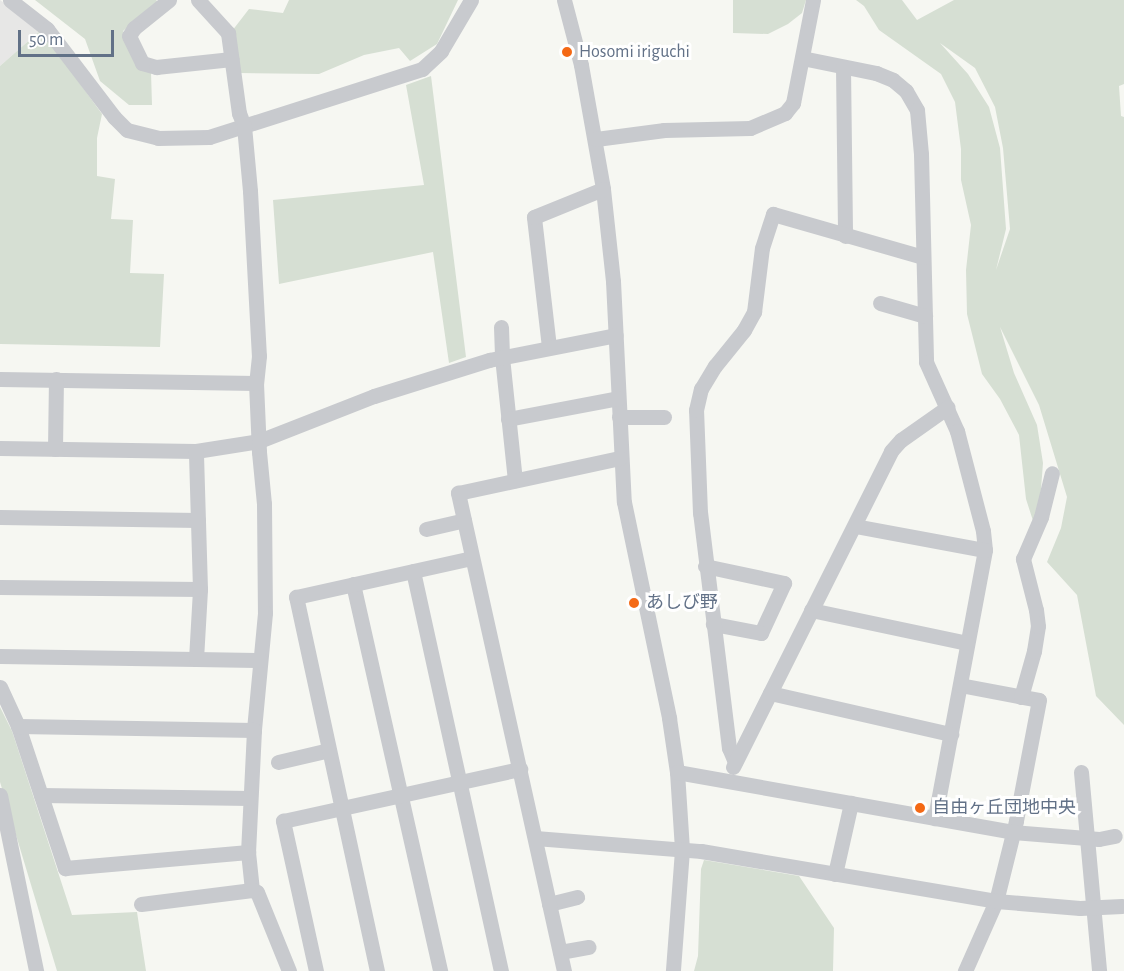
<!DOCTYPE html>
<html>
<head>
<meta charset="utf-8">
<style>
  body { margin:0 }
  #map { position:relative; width:1124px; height:971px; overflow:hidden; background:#f6f7f2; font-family:"Alegreya Sans","Noto Sans JP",sans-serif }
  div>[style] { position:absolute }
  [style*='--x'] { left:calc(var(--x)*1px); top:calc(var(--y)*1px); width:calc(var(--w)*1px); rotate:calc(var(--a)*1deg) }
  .built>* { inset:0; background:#e7e7e6 }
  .green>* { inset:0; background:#d6dfd3 }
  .minor>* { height:15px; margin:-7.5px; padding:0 7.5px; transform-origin:7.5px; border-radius:7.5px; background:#c8cace }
  .dots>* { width:16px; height:16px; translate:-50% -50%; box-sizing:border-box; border:3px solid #fff; border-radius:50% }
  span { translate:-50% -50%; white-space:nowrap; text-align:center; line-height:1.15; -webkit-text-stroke:6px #fff; paint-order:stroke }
  .poi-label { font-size:18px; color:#627187 }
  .left { translate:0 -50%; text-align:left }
  .scale { position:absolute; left:18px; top:30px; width:96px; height:27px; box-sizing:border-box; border:3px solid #627187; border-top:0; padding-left:8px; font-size:18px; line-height:21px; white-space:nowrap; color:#627187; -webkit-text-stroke:4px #fff; paint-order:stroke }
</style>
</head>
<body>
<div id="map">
  <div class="built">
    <i style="clip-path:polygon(0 0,41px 30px,0 66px)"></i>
  </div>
  <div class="green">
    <i style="clip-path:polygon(35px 0,156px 0,158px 2px,123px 31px,141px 69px,151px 72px,152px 105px,129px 105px,100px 81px,85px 39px)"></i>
    <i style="clip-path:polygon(289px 0,458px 0,437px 44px,410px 61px,399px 48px,364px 55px,319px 74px,239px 73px,232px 31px,249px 9px,283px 13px)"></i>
    <i style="clip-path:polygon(733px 0,806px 0,802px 13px,788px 24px,768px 34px,733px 33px)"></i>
    <i style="clip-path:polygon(evenodd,856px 0,902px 0,917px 20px,954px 0,1124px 0,1124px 84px,1119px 86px,1121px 116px,1124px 117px,1124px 725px,1096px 696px,1077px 595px,1047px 562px,1061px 528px,1067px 497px,1039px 405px,1000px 327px,1014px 373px,1037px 425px,1043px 463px,1040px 502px,1035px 527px,1026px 499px,1019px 435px,1000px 399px,982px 374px,967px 314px,966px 270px,971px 225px,961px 180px,961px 149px,955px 102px,941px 74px,879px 30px,864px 6px,856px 0,940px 43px,975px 68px,995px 107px,1003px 148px,1010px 229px,996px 270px,1006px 229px,1000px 148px,989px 107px,968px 74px,940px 43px)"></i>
    <i style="clip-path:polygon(41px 30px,102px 114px,97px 138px,97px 176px,115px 179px,111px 219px,133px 220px,130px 273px,164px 274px,160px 347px,0 344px,0 66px)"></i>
    <i style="clip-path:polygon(431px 76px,466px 357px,449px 363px,433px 252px,279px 284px,273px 200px,424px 185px,406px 85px)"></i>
    <i style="clip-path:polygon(0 707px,12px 731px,72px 915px,137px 912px,146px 971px,57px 971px,0 782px)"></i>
    <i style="clip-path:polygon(704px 860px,799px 876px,834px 928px,833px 971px,694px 971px,698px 956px,701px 869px)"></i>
  </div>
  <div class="minor">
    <i style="--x:10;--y:0;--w:47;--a:38.1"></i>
    <i style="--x:47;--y:29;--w:111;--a:52.7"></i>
    <i style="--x:114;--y:117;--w:18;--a:45"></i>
    <i style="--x:127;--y:130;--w:32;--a:14"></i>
    <i style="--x:158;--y:138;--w:51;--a:-1.1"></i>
    <i style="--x:209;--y:137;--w:224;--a:-17.7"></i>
    <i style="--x:422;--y:69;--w:26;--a:-43"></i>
    <i style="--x:441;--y:51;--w:59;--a:-59.5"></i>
    <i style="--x:169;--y:0;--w:45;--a:141.3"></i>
    <i style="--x:134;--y:28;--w:9;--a:122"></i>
    <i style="--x:129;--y:36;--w:30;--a:64"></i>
    <i style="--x:142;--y:63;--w:15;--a:16"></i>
    <i style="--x:156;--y:67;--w:76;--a:-6"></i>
    <i style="--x:198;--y:0;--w:45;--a:47.7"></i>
    <i style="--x:228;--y:33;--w:81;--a:82.2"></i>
    <i style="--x:239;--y:113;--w:14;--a:69"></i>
    <i style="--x:244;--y:126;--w:65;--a:84.7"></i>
    <i style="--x:250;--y:191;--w:165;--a:86.9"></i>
    <i style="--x:259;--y:356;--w:27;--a:96"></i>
    <i style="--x:256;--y:383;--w:69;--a:87.5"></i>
    <i style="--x:259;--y:452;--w:52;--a:84.5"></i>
    <i style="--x:264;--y:504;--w:109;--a:89.5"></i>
    <i style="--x:265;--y:613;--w:118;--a:95.4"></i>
    <i style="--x:254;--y:730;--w:122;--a:92.8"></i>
    <i style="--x:248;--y:852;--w:38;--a:84"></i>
    <i style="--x:252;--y:890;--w:5;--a:22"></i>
    <i style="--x:257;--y:892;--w:85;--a:67.9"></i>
    <i style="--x:564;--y:0;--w:67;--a:75.3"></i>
    <i style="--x:581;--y:65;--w:126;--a:79.9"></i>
    <i style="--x:603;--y:189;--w:93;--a:83.8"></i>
    <i style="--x:613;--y:281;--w:221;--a:87.2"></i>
    <i style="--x:624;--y:502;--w:221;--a:78.2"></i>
    <i style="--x:669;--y:718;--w:55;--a:81.6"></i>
    <i style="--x:677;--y:772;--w:78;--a:86.3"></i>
    <i style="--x:682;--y:850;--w:121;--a:94.3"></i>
    <i style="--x:802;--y:58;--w:76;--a:11.5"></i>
    <i style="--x:876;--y:73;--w:18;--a:22"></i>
    <i style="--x:893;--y:80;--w:17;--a:40"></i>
    <i style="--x:906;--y:91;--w:22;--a:60"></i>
    <i style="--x:917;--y:110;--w:44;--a:84.8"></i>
    <i style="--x:921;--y:154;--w:208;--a:88.6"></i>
    <i style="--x:926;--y:362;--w:76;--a:65.8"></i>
    <i style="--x:957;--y:431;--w:103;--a:75.4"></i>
    <i style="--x:983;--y:531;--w:19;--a:84"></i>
    <i style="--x:985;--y:550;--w:273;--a:100.6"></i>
    <i style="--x:843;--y:67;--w:169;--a:89.3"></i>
    <i style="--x:596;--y:139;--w:69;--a:-7.5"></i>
    <i style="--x:664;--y:130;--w:86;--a:-1.3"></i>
    <i style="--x:750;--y:128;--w:38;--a:-23"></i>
    <i style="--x:785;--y:113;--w:13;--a:-51"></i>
    <i style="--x:793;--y:103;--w:105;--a:-79"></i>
    <i style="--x:880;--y:303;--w:47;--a:16.1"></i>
    <i style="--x:501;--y:327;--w:30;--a:88"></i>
    <i style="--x:502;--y:357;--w:124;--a:84"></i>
    <i style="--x:549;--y:347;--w:131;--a:-96.6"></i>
    <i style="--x:534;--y:217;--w:74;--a:-22.1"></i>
    <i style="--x:0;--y:379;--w:256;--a:0.9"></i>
    <i style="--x:619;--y:417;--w:45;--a:0"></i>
    <i style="--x:508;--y:419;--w:112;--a:-10.8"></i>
    <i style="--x:0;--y:448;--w:196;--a:0.9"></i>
    <i style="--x:196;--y:451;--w:64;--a:-9"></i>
    <i style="--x:259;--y:441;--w:123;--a:-21.4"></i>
    <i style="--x:374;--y:396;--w:121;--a:-17.4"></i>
    <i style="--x:489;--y:360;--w:129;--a:-11.1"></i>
    <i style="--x:55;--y:449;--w:70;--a:-89.2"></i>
    <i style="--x:0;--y:517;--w:198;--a:0.9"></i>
    <i style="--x:855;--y:526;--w:132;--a:10.5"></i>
    <i style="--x:426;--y:529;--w:39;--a:-13"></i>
    <i style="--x:705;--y:566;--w:81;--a:12.1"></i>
    <i style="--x:784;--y:583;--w:55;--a:114.7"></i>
    <i style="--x:761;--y:633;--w:49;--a:-169.4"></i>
    <i style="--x:413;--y:571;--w:410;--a:77.6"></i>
    <i style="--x:353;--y:584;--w:397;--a:77.3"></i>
    <i style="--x:0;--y:587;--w:200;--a:0.6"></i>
    <i style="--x:811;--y:610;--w:159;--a:11.9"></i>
    <i style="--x:0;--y:656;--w:196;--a:0.9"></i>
    <i style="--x:196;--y:659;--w:70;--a:-86.7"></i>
    <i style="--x:200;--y:589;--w:138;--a:-91.7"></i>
    <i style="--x:196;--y:659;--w:64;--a:0.9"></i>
    <i style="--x:960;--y:685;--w:80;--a:10.8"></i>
    <i style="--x:1039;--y:700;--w:123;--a:100.8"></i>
    <i style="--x:1016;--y:821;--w:82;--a:104"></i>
    <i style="--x:996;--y:901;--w:77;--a:113.9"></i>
    <i style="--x:0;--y:687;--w:43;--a:65.2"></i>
    <i style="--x:18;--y:726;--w:150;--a:71.7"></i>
    <i style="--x:65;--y:868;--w:184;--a:-5"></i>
    <i style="--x:770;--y:693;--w:186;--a:12.8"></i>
    <i style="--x:1021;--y:697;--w:48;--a:-74.2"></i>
    <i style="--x:1034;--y:651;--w:25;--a:-81"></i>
    <i style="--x:1038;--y:626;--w:16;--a:-97"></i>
    <i style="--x:1036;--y:610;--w:53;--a:-104.3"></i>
    <i style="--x:1023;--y:559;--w:46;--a:-66.8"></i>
    <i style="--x:1041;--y:517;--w:45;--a:-76"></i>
    <i style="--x:18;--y:726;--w:236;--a:1"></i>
    <i style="--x:278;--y:762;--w:52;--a:-13.2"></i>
    <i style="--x:735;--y:762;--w:15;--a:-113"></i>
    <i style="--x:729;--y:748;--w:237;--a:-97"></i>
    <i style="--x:700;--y:513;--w:103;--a:-92.2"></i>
    <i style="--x:696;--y:410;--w:22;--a:-77"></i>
    <i style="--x:701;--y:389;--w:27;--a:-59"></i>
    <i style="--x:715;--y:366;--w:46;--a:-51.1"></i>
    <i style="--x:744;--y:330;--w:21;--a:-61"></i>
    <i style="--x:754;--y:312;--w:64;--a:-82.9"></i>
    <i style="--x:762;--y:248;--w:36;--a:-72"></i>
    <i style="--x:773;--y:214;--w:156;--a:16"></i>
    <i style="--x:733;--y:767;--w:353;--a:-63.4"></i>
    <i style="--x:891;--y:451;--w:15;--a:-48"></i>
    <i style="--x:901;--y:440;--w:57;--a:-35.1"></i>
    <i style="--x:677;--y:772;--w:341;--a:10.1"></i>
    <i style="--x:1013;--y:832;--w:86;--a:4.7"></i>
    <i style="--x:1099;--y:839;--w:16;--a:-11"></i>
    <i style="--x:1081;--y:772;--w:200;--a:84.8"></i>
    <i style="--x:0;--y:795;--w:180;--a:78.4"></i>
    <i style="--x:41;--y:795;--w:209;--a:0.8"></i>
    <i style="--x:535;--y:838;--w:167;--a:4.5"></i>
    <i style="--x:701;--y:851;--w:299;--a:9.6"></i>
    <i style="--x:996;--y:901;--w:84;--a:4.8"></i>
    <i style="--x:1080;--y:908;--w:42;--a:-2.7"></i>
    <i style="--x:835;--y:874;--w:73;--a:-77.3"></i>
    <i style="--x:141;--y:904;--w:112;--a:-7.2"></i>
    <i style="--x:549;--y:904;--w:29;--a:-14"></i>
    <i style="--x:560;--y:952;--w:29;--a:-10"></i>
    <i style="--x:316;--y:971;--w:154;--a:-102.4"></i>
    <i style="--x:283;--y:821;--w:243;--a:-12.4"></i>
    <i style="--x:377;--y:971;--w:383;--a:-102.2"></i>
    <i style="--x:296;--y:597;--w:180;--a:-12.5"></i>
    <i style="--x:564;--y:971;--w:490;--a:-102.5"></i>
    <i style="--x:458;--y:493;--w:166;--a:-12.2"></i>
  </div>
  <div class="dots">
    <i style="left:567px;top:52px;background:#f46915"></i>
    <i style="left:634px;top:603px;background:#f46915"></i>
    <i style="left:920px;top:808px;background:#f46915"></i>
  </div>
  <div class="poi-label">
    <span class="left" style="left:579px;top:52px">Hosomi iriguchi</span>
    <span class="left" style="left:646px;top:603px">あしび野</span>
    <span class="left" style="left:932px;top:808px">自由ヶ丘団地中央</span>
  </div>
  <div class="scale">50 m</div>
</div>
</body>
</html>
